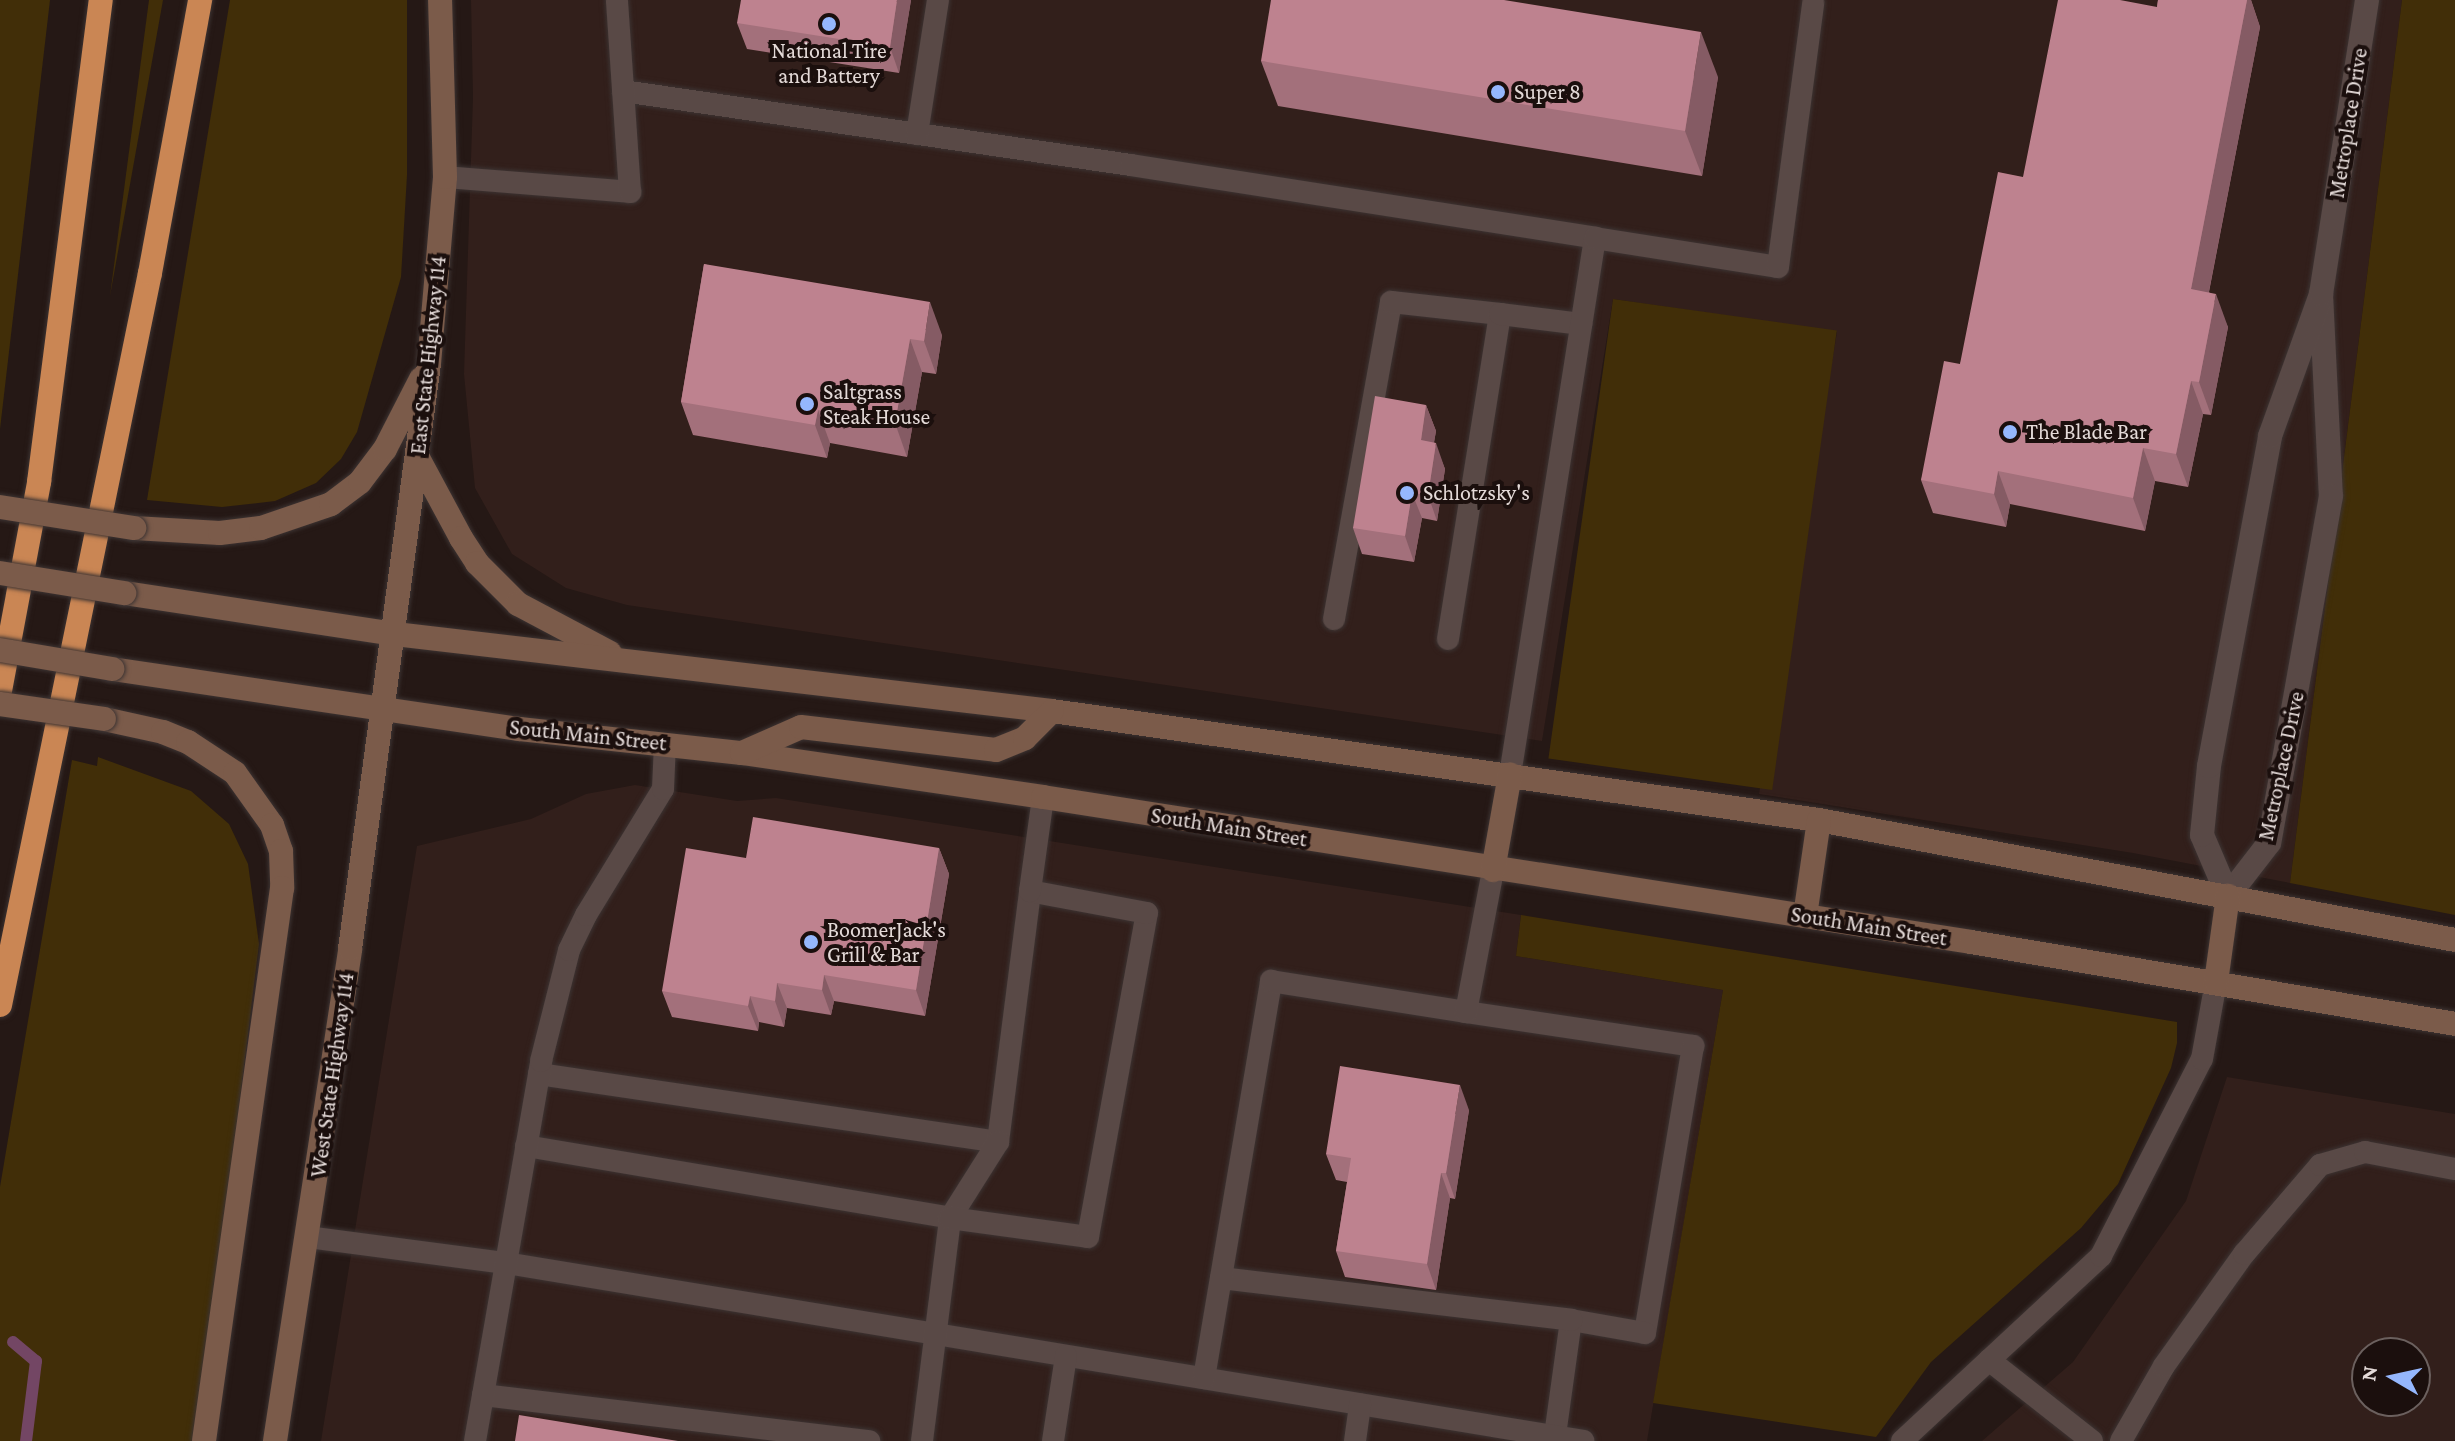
<!DOCTYPE html>
<html>
<head>
<meta charset="utf-8">
<style>
  body { margin:0 }
  #map { position:relative; width:2455px; height:1441px; overflow:hidden; background:#251815; font-family:"Crimson Pro",serif }
  div>[style] { position:absolute }
  [style*='--x'] { left:calc(var(--x)*1px); top:calc(var(--y)*1px); width:calc(var(--w)*1px); rotate:calc(var(--a)*1deg) }
  .built>* { inset:0; background:#321f1b }
  .green>* { inset:0; background:#412e08; transform-origin:0 0 }
  .stream>* { height:12px; margin:-6px; padding:0 6px; transform-origin:6px; border-radius:6px; background:#734664 }
  .roads { filter:drop-shadow(0 0 2px #3c3332) drop-shadow(0 0 2px #3c3332) }
  .service>* { height:22px; margin:-11px; padding:0 11px; transform-origin:11px; border-radius:11px; background:#594946 }
  .minor>* { height:24px; margin:-12px; padding:0 12px; transform-origin:12px; border-radius:12px; background:#594946 }
  .secondary>* { height:24px; margin:-12px; padding:0 12px; transform-origin:12px; border-radius:12px; background:#7b5b4a }
  .motorway>* { height:24px; margin:-12px; padding:0 12px; transform-origin:12px; border-radius:12px; background:#ca8654 }
  .bridges { filter:drop-shadow(0 0 2px #3c3332) drop-shadow(0 0 2px #3c3332) }
  .secondary-bridge>* { height:24px; margin:-12px; padding:0 12px; transform-origin:12px; border-radius:12px; background:#7b5b4a }
  .wall>* { inset:0; background:#a3707b }
  .shaded-wall>* { inset:0; background:#855b64 }
  .building>* { inset:0; background:#be828f }
  .dots>* { width:22px; height:22px; translate:-50% -50%; box-sizing:border-box; border:4px solid #1b0f0d; border-radius:50% }
  span { translate:-50% -50%; white-space:nowrap; text-align:center; line-height:1.15; -webkit-text-stroke:8px #1b0f0d; paint-order:stroke }
  .poi-label { font-size:22px; color:#e4dad8 }
  .left { translate:0 -50%; text-align:left }
  .street-label { font-size:22px; color:#e4dad8 }
  .north { position:absolute; left:2351px; top:1337px; width:80px; height:80px; box-sizing:border-box; background:#1b0f0d; border:2px solid #6b605e; border-radius:50%; rotate:279deg; font-size:22px; font-weight:700; line-height:32px; text-align:center; color:#e4dad8 }
  .north::after { content:''; display:block; margin:auto; width:28px; height:36px; background:#95b7fd; clip-path:polygon(50% 0,100% 100%,50% 72%,0 100%) }
</style>
</head>
<body>
<div id="map">
  <div class="built">
    <i style="clip-path:polygon(471px 0,2402px 0,2290px 883px,2133px 853px,1759px 794px,1837px 332px,1613px 299px,1542px 741px,627px 605px,566px 588px,512px 554px,475px 488px,464px 374px,473px 97px)"></i>
    <i style="clip-path:polygon(635px 785px,737px 801px,776px 798px,1521px 915px,1516px 956px,1723px 990px,1647px 1441px,321px 1441px,417px 846px,531px 819px,586px 794px)"></i>
    <i style="clip-path:polygon(evenodd,2227px 1077px,2455px 1114px,2455px 1441px,1982px 1441px,2073px 1362px,2186px 1201px,2227px 1077px,2367px 1353px,2415px 1353px,2415px 1401px,2367px 1401px,2367px 1353px)"></i>
  </div>
  <div class="green">
    <i style="clip-path:polygon(0 0,50px 0,0 429px)"></i>
    <i style="clip-path:polygon(149px 0,163px 0,110px 296px)"></i>
    <i style="clip-path:polygon(230px 0,407px 0,407px 175px,401px 277px,357px 432px,341px 459px,316px 483px,275px 501px,222px 507px,147px 500px)"></i>
    <i style="clip-path:polygon(2402px 0,2455px 0,2455px 915px,2290px 883px)"></i>
    <i style="left:1613px;top:299px;width:226px;height:464px;rotate:8deg"></i>
    <i style="clip-path:polygon(98px 757px,191px 791px,229px 824px,248px 864px,259px 944px,229px 1188px,192px 1441px,0 1441px,0 1187px,72px 760px,97px 766px)"></i>
    <i style="clip-path:polygon(1521px 915px,2177px 1022px,2177px 1043px,2171px 1068px,2118px 1184px,2081px 1228px,1931px 1362px,1876px 1437px,1653px 1403px,1723px 990px,1516px 956px)"></i>
  </div>
  <div class="stream">
    <i style="--x:13;--y:1342;--w:30;--a:40"></i>
    <i style="--x:36;--y:1361;--w:81;--a:97.1"></i>
  </div>
  <div class="roads">
    <div class="service">
      <i style="--x:623;--y:91;--w:513;--a:8.29"></i>
      <i style="--x:1131;--y:165;--w:470;--a:8.9"></i>
      <i style="--x:917;--y:134;--w:136;--a:-81.1"></i>
      <i style="--x:445;--y:177;--w:186;--a:4.6"></i>
      <i style="--x:630;--y:192;--w:192;--a:-93.9"></i>
      <i style="--x:1334;--y:619;--w:322;--a:-79.8"></i>
      <i style="--x:1391;--y:302;--w:110;--a:6.3"></i>
      <i style="--x:1448;--y:639;--w:329;--a:-80.9"></i>
      <i style="--x:1500;--y:314;--w:82;--a:7"></i>
      <i style="--x:1510;--y:775;--w:544;--a:-81.01"></i>
      <i style="--x:1595;--y:238;--w:185;--a:9"></i>
      <i style="--x:1778;--y:267;--w:266;--a:-82.4"></i>
      <i style="--x:1466;--y:1012;--w:230;--a:8.5"></i>
      <i style="--x:1693;--y:1046;--w:291;--a:99.5"></i>
      <i style="--x:1645;--y:1333;--w:75;--a:-170"></i>
      <i style="--x:1571;--y:1320;--w:117;--a:97.9"></i>
      <i style="--x:539;--y:1074;--w:464;--a:8.4"></i>
      <i style="--x:998;--y:1142;--w:253;--a:-82.7"></i>
      <i style="--x:526;--y:1146;--w:430;--a:9.6"></i>
      <i style="--x:950;--y:1218;--w:90;--a:-57.7"></i>
      <i style="--x:308;--y:1237;--w:200;--a:7.5"></i>
      <i style="--x:506;--y:1263;--w:1092;--a:9.38"></i>
      <i style="--x:1221;--y:1278;--w:353;--a:6.8"></i>
      <i style="--x:1989;--y:1360;--w:131;--a:38.2"></i>
      <i style="--x:1204;--y:1378;--w:403;--a:-80.4"></i>
      <i style="--x:1271;--y:981;--w:197;--a:9"></i>
      <i style="--x:1466;--y:1012;--w:145;--a:-79.2"></i>
      <i style="--x:483;--y:1395;--w:389;--a:6.8"></i>
      <i style="--x:475;--y:1441;--w:386;--a:-80.1"></i>
      <i style="--x:541;--y:1061;--w:114;--a:-75.8"></i>
      <i style="--x:569;--y:950;--w:39;--a:-64"></i>
      <i style="--x:586;--y:915;--w:148;--a:-58.6"></i>
      <i style="--x:663;--y:789;--w:45;--a:-87.5"></i>
      <i style="--x:922;--y:1441;--w:225;--a:-82.8"></i>
      <i style="--x:950;--y:1218;--w:139;--a:7.8"></i>
      <i style="--x:1088;--y:1237;--w:329;--a:-79.7"></i>
      <i style="--x:1147;--y:913;--w:119;--a:-169.4"></i>
      <i style="--x:1030;--y:891;--w:95;--a:-82.1"></i>
      <i style="--x:1053;--y:1441;--w:86;--a:-81.3"></i>
      <i style="--x:1355;--y:1441;--w:37;--a:-82"></i>
      <i style="--x:1902;--y:1441;--w:272;--a:-42.9"></i>
      <i style="--x:2101;--y:1256;--w:221;--a:-62.9"></i>
      <i style="--x:2202;--y:1059;--w:78;--a:-79.7"></i>
      <i style="--x:2121;--y:1441;--w:86;--a:-60.2"></i>
      <i style="--x:2164;--y:1366;--w:138;--a:-54.5"></i>
      <i style="--x:2244;--y:1254;--w:117;--a:-49.5"></i>
      <i style="--x:2320;--y:1165;--w:47;--a:-16.1"></i>
      <i style="--x:2365;--y:1152;--w:92;--a:10.7"></i>
    </div>
    <div class="minor">
      <i style="--x:2321;--y:294;--w:202;--a:87.2"></i>
      <i style="--x:2331;--y:496;--w:352;--a:100.1"></i>
      <i style="--x:2269;--y:843;--w:67;--a:127.7"></i>
      <i style="--x:2228;--y:896;--w:66;--a:-113.1"></i>
      <i style="--x:2202;--y:835;--w:69;--a:-84.2"></i>
      <i style="--x:2209;--y:766;--w:336;--a:-79.5"></i>
      <i style="--x:2270;--y:436;--w:151;--a:-70.2"></i>
      <i style="--x:2321;--y:294;--w:298;--a:-81.1"></i>
    </div>
    <div class="secondary">
      <i style="--x:418;--y:458;--w:91;--a:61.7"></i>
      <i style="--x:461;--y:538;--w:30;--a:57"></i>
      <i style="--x:477;--y:563;--w:58;--a:45"></i>
      <i style="--x:518;--y:604;--w:104;--a:28"></i>
      <i style="--x:134;--y:528;--w:86;--a:3.3"></i>
      <i style="--x:220;--y:533;--w:41;--a:-7"></i>
      <i style="--x:261;--y:528;--w:74;--a:-18.9"></i>
      <i style="--x:331;--y:504;--w:36;--a:-37"></i>
      <i style="--x:360;--y:482;--w:41;--a:-52.9"></i>
      <i style="--x:385;--y:449;--w:79;--a:-62.8"></i>
      <i style="--x:124;--y:593;--w:274;--a:8.6"></i>
      <i style="--x:395;--y:634;--w:661;--a:6.68"></i>
      <i style="--x:1052;--y:711;--w:775;--a:8.09"></i>
      <i style="--x:1819;--y:820;--w:647;--a:10.68"></i>
      <i style="--x:112;--y:669;--w:412;--a:8.4"></i>
      <i style="--x:520;--y:729;--w:223;--a:6.2"></i>
      <i style="--x:742;--y:753;--w:304;--a:8.3"></i>
      <i style="--x:1043;--y:797;--w:939;--a:8.88"></i>
      <i style="--x:1971;--y:942;--w:491;--a:9.6"></i>
      <i style="--x:104;--y:719;--w:60;--a:12.4"></i>
      <i style="--x:163;--y:732;--w:27;--a:22"></i>
      <i style="--x:188;--y:742;--w:56;--a:33.4"></i>
      <i style="--x:235;--y:773;--w:64;--a:54.6"></i>
      <i style="--x:272;--y:825;--w:28;--a:71"></i>
      <i style="--x:281;--y:851;--w:37;--a:88"></i>
      <i style="--x:282;--y:888;--w:558;--a:98.03"></i>
      <i style="--x:742;--y:753;--w:64;--a:-23.8"></i>
      <i style="--x:801;--y:727;--w:196;--a:6.7"></i>
      <i style="--x:996;--y:750;--w:31;--a:-22"></i>
      <i style="--x:1025;--y:738;--w:38;--a:-45"></i>
      <i style="--x:1493;--y:870;--w:97;--a:-79.9"></i>
      <i style="--x:1805;--y:916;--w:97;--a:-81.7"></i>
      <i style="--x:2216;--y:982;--w:87;--a:-82.1"></i>
      <i style="--x:275;--y:1441;--w:498;--a:-81.3"></i>
      <i style="--x:350;--y:949;--w:590;--a:-82.31"></i>
      <i style="--x:429;--y:364;--w:188;--a:-85.1"></i>
      <i style="--x:445;--y:177;--w:177;--a:-91.6"></i>
    </div>
    <div class="motorway">
      <i style="--x:0;--y:691;--w:213;--a:-79.4"></i>
      <i style="--x:39;--y:482;--w:486;--a:-82.7"></i>
      <i style="--x:0;--y:1005;--w:747;--a:-78.42"></i>
      <i style="--x:150;--y:273;--w:278;--a:-79.6"></i>
    </div>
  </div>
  <div class="bridges">
    <div class="secondary-bridge">
      <i style="--x:0;--y:507;--w:136;--a:8.9"></i>
      <i style="--x:0;--y:573;--w:126;--a:9.2"></i>
      <i style="--x:0;--y:650;--w:114;--a:9.6"></i>
      <i style="--x:0;--y:704;--w:105;--a:8.2"></i>
    </div>
  </div>
  <div class="wall">
    <i style="clip-path:polygon(911px 0,899px 73px,747px 49px,737px 23px)"></i>
    <i style="clip-path:polygon(2158px 0,2251px 0,2260px 27px,2209px 292px,2228px 327px,2211px 415px,2203px 414px,2188px 487px,2155px 481px,2145px 531px,2010px 504px,2006px 527px,1933px 513px,1921px 480px,2023px 177px,2157px 7px)"></i>
    <i style="clip-path:polygon(1261px 61px,1718px 77px,1702px 176px,1278px 106px)"></i>
    <i style="clip-path:polygon(704px 264px,942px 335px,936px 374px,922px 372px,907px 457px,830px 443px,827px 458px,693px 435px,681px 402px)"></i>
    <i style="clip-path:polygon(1426px 405px,1436px 431px,1434px 442px,1445px 469px,1437px 521px,1422px 518px,1414px 562px,1362px 554px,1353px 528px)"></i>
    <i style="clip-path:polygon(939px 848px,949px 874px,925px 1016px,834px 1001px,831px 1015px,787px 1008px,784px 1027px,759px 1022px,758px 1031px,672px 1017px,662px 991px,746px 858px)"></i>
    <i style="clip-path:polygon(1469px 1110px,1455px 1199px,1450px 1198px,1436px 1290px,1345px 1277px,1336px 1251px,1347px 1182px,1336px 1180px,1326px 1154px)"></i>
  </div>
  <div class="shaded-wall">
    <i style="clip-path:polygon(897px 0,911px 0,899px 73px,890px 47px)"></i>
    <i style="clip-path:polygon(2247px 0,2251px 0,2260px 27px,2203px 322px,2191px 289px)"></i>
    <i style="clip-path:polygon(1701px 32px,1718px 77px,1702px 176px,1685px 131px)"></i>
    <i style="clip-path:polygon(2216px 294px,2228px 327px,2211px 415px,2199px 382px)"></i>
    <i style="clip-path:polygon(930px 302px,942px 335px,936px 374px,924px 341px)"></i>
    <i style="clip-path:polygon(910px 339px,922px 372px,907px 457px,895px 423px)"></i>
    <i style="clip-path:polygon(2191px 381px,2203px 414px,2188px 487px,2176px 454px)"></i>
    <i style="clip-path:polygon(1426px 405px,1436px 431px,1430px 466px,1421px 440px)"></i>
    <i style="clip-path:polygon(818px 410px,830px 443px,827px 458px,815px 425px)"></i>
    <i style="clip-path:polygon(1436px 443px,1445px 469px,1437px 521px,1428px 495px)"></i>
    <i style="clip-path:polygon(2143px 448px,2155px 481px,2145px 531px,2133px 498px)"></i>
    <i style="clip-path:polygon(1998px 471px,2010px 504px,2006px 527px,1994px 494px)"></i>
    <i style="clip-path:polygon(1412px 493px,1422px 518px,1414px 562px,1405px 536px)"></i>
    <i style="clip-path:polygon(939px 848px,949px 874px,925px 1016px,916px 990px)"></i>
    <i style="clip-path:polygon(824px 975px,834px 1001px,831px 1015px,822px 990px)"></i>
    <i style="clip-path:polygon(777px 983px,787px 1008px,784px 1027px,775px 1001px)"></i>
    <i style="clip-path:polygon(750px 996px,759px 1022px,758px 1031px,748px 1006px)"></i>
    <i style="clip-path:polygon(1460px 1085px,1469px 1110px,1455px 1199px,1446px 1173px)"></i>
    <i style="clip-path:polygon(1441px 1173px,1450px 1198px,1436px 1290px,1427px 1264px)"></i>
  </div>
  <div class="building">
    <i style="clip-path:polygon(741px 0,897px 0,890px 47px,737px 23px)"></i>
    <i style="clip-path:polygon(1271px 0,1504px 0,1701px 32px,1685px 131px,1261px 61px)"></i>
    <i style="clip-path:polygon(2058px 0,2120px 0,2157px 7px,2158px 0,2247px 0,2191px 289px,2216px 294px,2199px 382px,2191px 381px,2176px 454px,2143px 448px,2133px 498px,1998px 471px,1994px 494px,1921px 480px,1944px 361px,1960px 364px,1998px 172px,2023px 177px)"></i>
    <i style="clip-path:polygon(704px 264px,930px 302px,924px 341px,910px 339px,895px 423px,818px 410px,815px 425px,681px 402px)"></i>
    <i style="clip-path:polygon(1375px 396px,1426px 405px,1421px 440px,1436px 443px,1428px 495px,1412px 493px,1405px 536px,1353px 528px)"></i>
    <i style="clip-path:polygon(753px 817px,939px 848px,916px 990px,824px 975px,822px 990px,777px 983px,775px 1001px,750px 996px,748px 1006px,662px 991px,686px 848px,746px 858px)"></i>
    <i style="clip-path:polygon(1340px 1066px,1460px 1085px,1446px 1173px,1441px 1173px,1427px 1264px,1336px 1251px,1351px 1158px,1326px 1154px)"></i>
    <i style="clip-path:polygon(519px 1415px,678px 1441px,515px 1441px)"></i>
  </div>
  <div class="dots">
    <i style="left:829px;top:24px;background:#95b7fd"></i>
    <i style="left:1498px;top:92px;background:#95b7fd"></i>
    <i style="left:807px;top:404px;background:#95b7fd"></i>
    <i style="left:2010px;top:432px;background:#95b7fd"></i>
    <i style="left:1407px;top:493px;background:#95b7fd"></i>
    <i style="left:811px;top:942px;background:#95b7fd"></i>
  </div>
  <div class="poi-label">
    <span style="left:829px;top:63px">National Tire<br>and Battery</span>
    <span class="left" style="left:1514px;top:92px">Super 8</span>
    <span class="left" style="left:823px;top:404px">Saltgrass<br>Steak House</span>
    <span class="left" style="left:2026px;top:432px">The Blade Bar</span>
    <span class="left" style="left:1423px;top:493px">Schlotzsky's</span>
    <span class="left" style="left:827px;top:942px">BoomerJack's<br>Grill &amp; Bar</span>
  </div>
  <div class="street-label">
    <span style="left:2348px;top:123px;rotate:-81deg">Metroplace Drive</span>
    <span style="left:428px;top:355px;rotate:-84deg">East State Highway 114</span>
    <span style="left:588px;top:735px;rotate:6deg">South Main Street</span>
    <span style="left:2281px;top:766px;rotate:-78deg">Metroplace Drive</span>
    <span style="left:1229px;top:827px;rotate:9deg">South Main Street</span>
    <span style="left:1869px;top:926px;rotate:9deg">South Main Street</span>
    <span style="left:332px;top:1075px;rotate:-82deg">West State Highway 114</span>
  </div>
  <div class="north">N</div>
</div>
</body>
</html>
